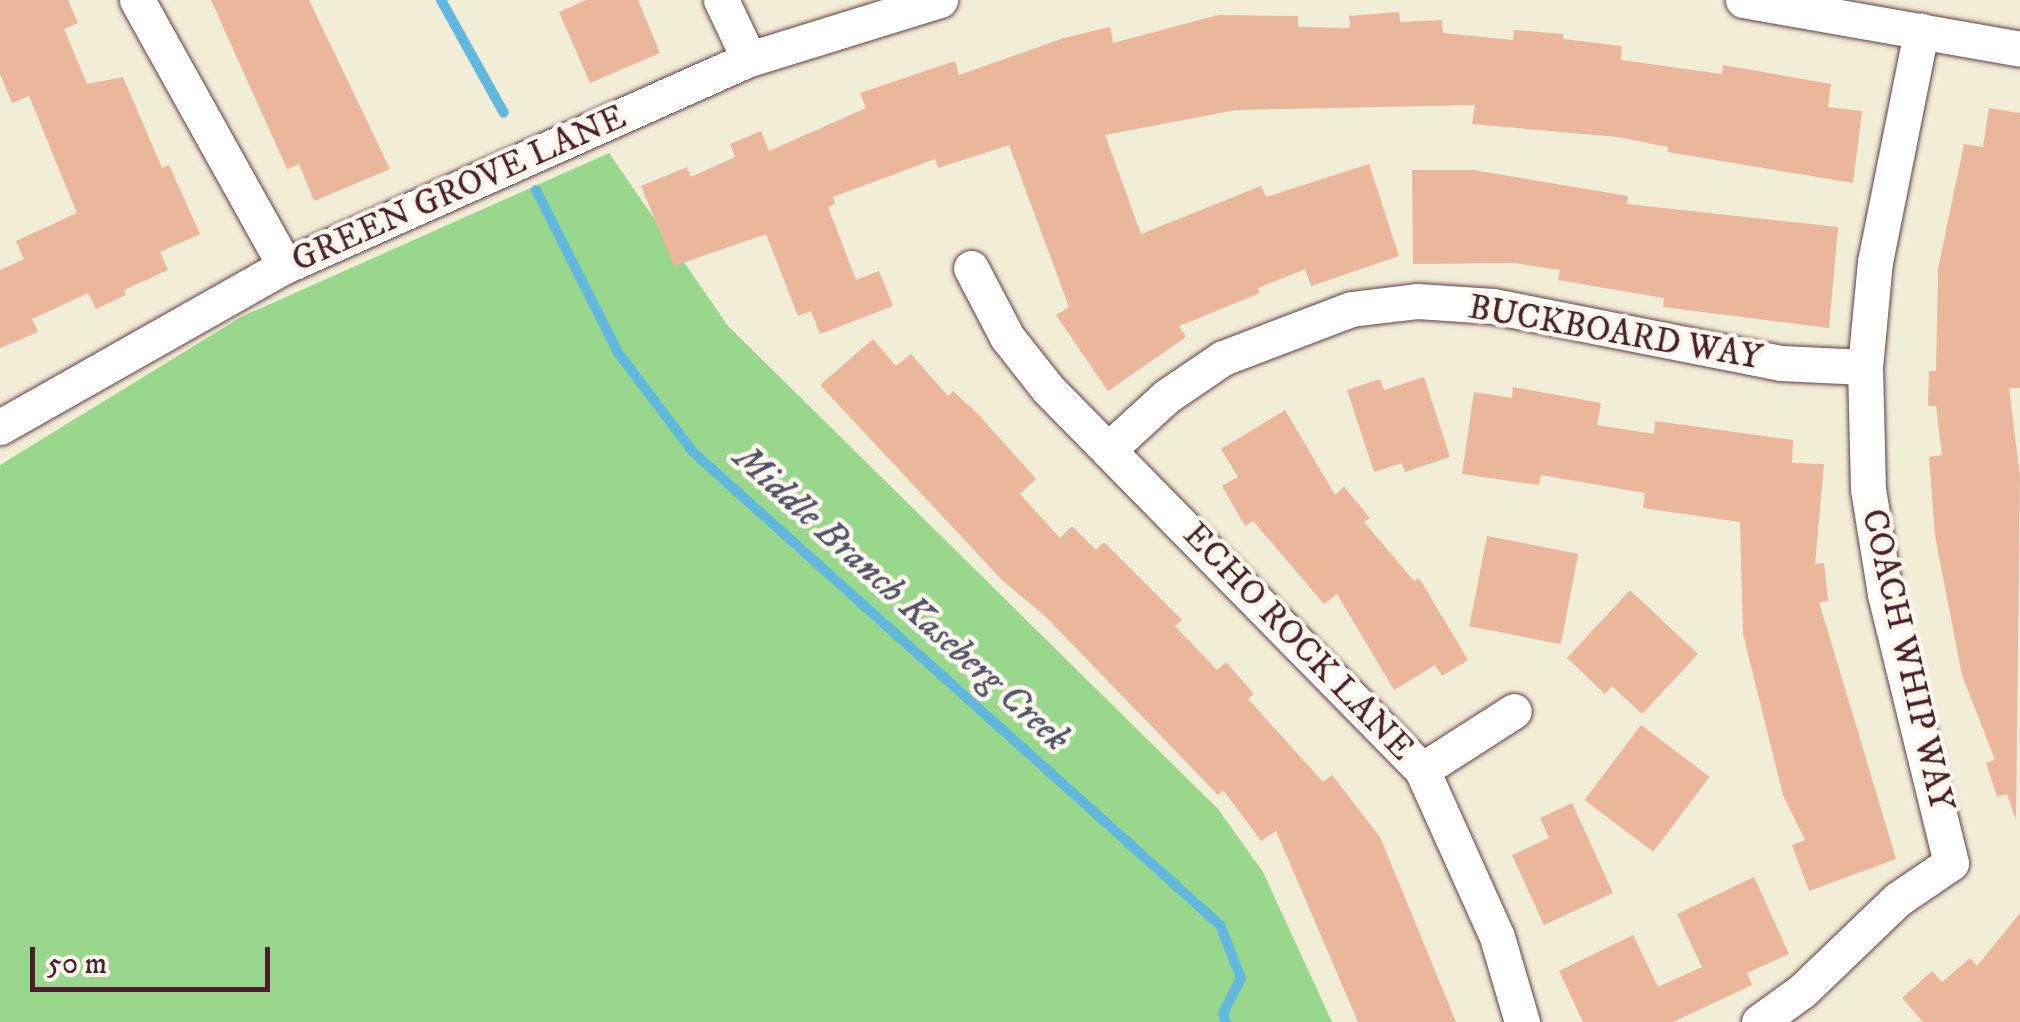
<!DOCTYPE html>
<html>
<head>
<meta charset="utf-8">
<style>
  body { margin:0 }
  #map { position:relative; width:2020px; height:1022px; overflow:hidden; background:#f2edd7; font-family:"IM FELL DW Pica",serif }
  div>[style] { position:absolute }
  [style*='--x'] { left:calc(var(--x)*1px); top:calc(var(--y)*1px); width:calc(var(--w)*1px); rotate:calc(var(--a)*1deg) }
  .green>* { inset:0; background:#99d78c }
  .stream>* { height:10px; margin:-5px; padding:0 5px; transform-origin:5px; border-radius:5px; background:#62b7de }
  .building>* { inset:0; background:#ebb79c; transform-origin:0 0 }
  .roads { filter:drop-shadow(0 0 2px #633e45) drop-shadow(0 0 2px #633e45) }
  .street>* { height:35px; margin:-17.5px; padding:0 17.5px; transform-origin:17.5px; border-radius:17.5px; background:#fff }
  span { translate:-50% -50%; white-space:nowrap; text-align:center; line-height:1.15; -webkit-text-stroke:9px #fbf7ec; paint-order:stroke }
  .street-label { font-size:35px; color:#4a1f2b }
  .water-label { font-size:38px; color:#52546a; font-style:italic }
  .scale { position:absolute; left:30px; top:947px; width:240px; height:45px; box-sizing:border-box; border:5px solid #4a1f2b; border-top:0; padding-left:12px; font-size:30px; line-height:35px; white-space:nowrap; color:#4a1f2b; -webkit-text-stroke:8px #fbf7ec; paint-order:stroke }
</style>
</head>
<body>
<div id="map">
  <div class="green">
    <i style="clip-path:polygon(609px 153px,728px 326px,1218px 809px,1263px 872px,1332px 1022px,0 1022px,0 465px,241px 317px)"></i>
  </div>
  <div class="stream">
    <i style="--x:441;--y:0;--w:129;--a:60.9"></i>
    <i style="--x:536;--y:190;--w:184;--a:63.2"></i>
    <i style="--x:619;--y:354;--w:124;--a:52.9"></i>
    <i style="--x:694;--y:453;--w:707;--a:41.9"></i>
    <i style="--x:1220;--y:925;--w:57;--a:68.4"></i>
    <i style="--x:1241;--y:978;--w:39;--a:117"></i>
    <i style="--x:1223;--y:1013;--w:9;--a:72"></i>
  </div>
  <div class="building">
    <i style="clip-path:polygon(0 0,68px 0,78px 23px,64px 29px,87px 84px,123px 77px,162px 168px,169px 165px,200px 234px,160px 252px,168px 270px,124px 290px,126px 295px,96px 309px,88px 293px,32px 319px,38px 332px,0 348px,0 270px,24px 259px,16px 241px,77px 213px,29px 96px,12px 103px,0 74px)"></i>
    <i style="clip-path:polygon(211px 0,309px 0,390px 169px,314px 201px,299px 164px,287px 169px)"></i>
    <i style="clip-path:polygon(586px 0,638px 0,660px 53px,590px 83px,559px 12px)"></i>
    <i style="clip-path:polygon(1399px 12px,1400px 22px,1442px 20px,1443px 33px,1513px 40px,1514px 30px,1563px 34px,1563px 39px,1622px 46px,1621px 60px,1722px 74px,1723px 65px,1831px 84px,1828px 107px,1862px 111px,1853px 183px,1668px 152px,1668px 147px,1618px 137px,1472px 124px,1475px 105px,1236px 110px,1105px 135px,1141px 234px,1261px 186px,1266px 197px,1369px 164px,1399px 256px,1311px 286px,1305px 269px,1258px 288px,1260px 293px,1179px 326px,1186px 337px,1108px 391px,1056px 315px,1069px 307px,1009px 145px,938px 168px,935px 159px,833px 197px,835px 204px,828px 207px,856px 280px,879px 271px,893px 306px,820px 334px,811px 311px,798px 316px,766px 234px,674px 266px,641px 186px,687px 167px,691px 177px,735px 157px,730px 144px,761px 131px,769px 151px,866px 108px,860px 93px,955px 61px,959px 75px,1064px 38px,1110px 27px,1113px 43px,1218px 15px,1298px 16px,1298px 27px,1350px 28px,1349px 16px)"></i>
    <i style="clip-path:polygon(1989px 108px,2020px 113px,2020px 388px,2009px 388px,2020px 476px,2016px 820px,2007px 794px,1997px 797px,1986px 763px,1995px 760px,1962px 675px,1935px 536px,1929px 457px,1942px 455px,1936px 406px,1928px 406px,1929px 371px,1936px 371px,1938px 269px,1964px 144px,1983px 147px)"></i>
    <i style="clip-path:polygon(1412px 170px,1474px 170px,1628px 196px,1627px 204px,1838px 227px,1829px 328px,1663px 307px,1664px 298px,1558px 280px,1560px 270px,1515px 263px,1413px 264px)"></i>
    <i style="clip-path:polygon(873px 339px,896px 366px,911px 354px,948px 396px,953px 391px,978px 414px,1036px 479px,1020px 494px,1060px 538px,1072px 526px,1096px 550px,1104px 542px,1182px 620px,1175px 626px,1217px 670px,1226px 662px,1254px 694px,1248px 699px,1323px 782px,1332px 775px,1380px 837px,1456px 1022px,1358px 1022px,1276px 831px,1261px 841px,1223px 790px,1218px 795px,1046px 617px,1001px 579px,820px 385px)"></i>
    <i style="clip-path:polygon(1424px 377px,1450px 457px,1405px 472px,1402px 463px,1374px 472px,1347px 390px,1380px 379px,1384px 390px)"></i>
    <i style="clip-path:polygon(1513px 387px,1601px 403px,1597px 425px,1654px 434px,1655px 421px,1793px 440px,1792px 463px,1824px 464px,1815px 564px,1824px 563px,1828px 601px,1819px 602px,1896px 859px,1809px 891px,1792px 845px,1805px 840px,1783px 795px,1743px 634px,1740px 522px,1643px 508px,1645px 493px,1541px 475px,1539px 485px,1462px 474px,1474px 392px,1512px 398px)"></i>
    <i style="clip-path:polygon(1285px 410px,1335px 495px,1344px 487px,1370px 518px,1364px 522px,1414px 581px,1419px 578px,1468px 660px,1442px 676px,1435px 665px,1394px 690px,1337px 594px,1324px 604px,1253px 521px,1245px 526px,1222px 486px,1238px 477px,1221px 449px)"></i>
    <i style="left:1487px;top:536px;width:93px;height:92px;rotate:11deg"></i>
    <i style="clip-path:polygon(1630px 590px,1698px 654px,1642px 714px,1612px 686px,1605px 694px,1567px 658px)"></i>
    <i style="left:1641px;top:725px;width:86px;height:94px;rotate:37deg"></i>
    <i style="clip-path:polygon(1572px 803px,1613px 893px,1544px 925px,1512px 855px,1549px 838px,1540px 818px)"></i>
    <i style="clip-path:polygon(1754px 877px,1789px 954px,1747px 973px,1752px 985px,1673px 1022px,1583px 1022px,1559px 971px,1633px 935px,1658px 987px,1702px 967px,1677px 914px)"></i>
    <i style="clip-path:polygon(2020px 913px,2020px 1022px,1923px 1022px,1902px 998px,1932px 971px,1942px 982px,1970px 958px,1977px 966px)"></i>
  </div>
  <div class="roads">
    <div class="street">
      <i style="--x:137;--y:0;--w:304;--a:60.9"></i>
      <i style="--x:721;--y:0;--w:65;--a:64.6"></i>
      <i style="--x:1743;--y:0;--w:281;--a:10"></i>
      <i style="--x:971;--y:268;--w:78;--a:62.4"></i>
      <i style="--x:1007;--y:337;--w:66;--a:51.7"></i>
      <i style="--x:1048;--y:389;--w:534;--a:45.53"></i>
      <i style="--x:1422;--y:770;--w:183;--a:65.8"></i>
      <i style="--x:1497;--y:937;--w:89;--a:73.6"></i>
      <i style="--x:0;--y:427;--w:327;--a:-29.5"></i>
      <i style="--x:285;--y:266;--w:508;--a:-24.04"></i>
      <i style="--x:749;--y:59;--w:200;--a:-17.2"></i>
      <i style="--x:1108;--y:450;--w:80;--a:-42.5"></i>
      <i style="--x:1167;--y:396;--w:68;--a:-34.2"></i>
      <i style="--x:1223;--y:358;--w:137;--a:-20.9"></i>
      <i style="--x:1351;--y:309;--w:66;--a:-6.9"></i>
      <i style="--x:1417;--y:301;--w:76;--a:3.8"></i>
      <i style="--x:1493;--y:306;--w:294;--a:11.2"></i>
      <i style="--x:1781;--y:363;--w:84;--a:2.7"></i>
      <i style="--x:1422;--y:770;--w:109;--a:-32.7"></i>
      <i style="--x:1759;--y:1022;--w:53;--a:-35.8"></i>
      <i style="--x:1802;--y:991;--w:133;--a:-43.8"></i>
      <i style="--x:1898;--y:899;--w:64;--a:-34.2"></i>
      <i style="--x:1951;--y:863;--w:277;--a:-103.8"></i>
      <i style="--x:1885;--y:594;--w:106;--a:-99.2"></i>
      <i style="--x:1868;--y:489;--w:122;--a:-91.4"></i>
      <i style="--x:1865;--y:367;--w:105;--a:-84.6"></i>
      <i style="--x:1875;--y:262;--w:236;--a:-78.7"></i>
    </div>
  </div>
  <div class="street-label">
    <span style="left:459px;top:189px;rotate:-24deg">GREEN GROVE LANE</span>
    <span style="left:1615px;top:333px;rotate:10deg">BUCKBOARD WAY</span>
    <span style="left:1298px;top:642px;rotate:46deg">ECHO ROCK LANE</span>
    <span style="left:1907px;top:660px;rotate:77deg">COACH WHIP WAY</span>
  </div>
  <div class="water-label">
    <span style="left:901px;top:599px;rotate:42deg">Middle Branch Kaseberg Creek</span>
  </div>
  <div class="scale">50 m</div>
</div>
</body>
</html>
